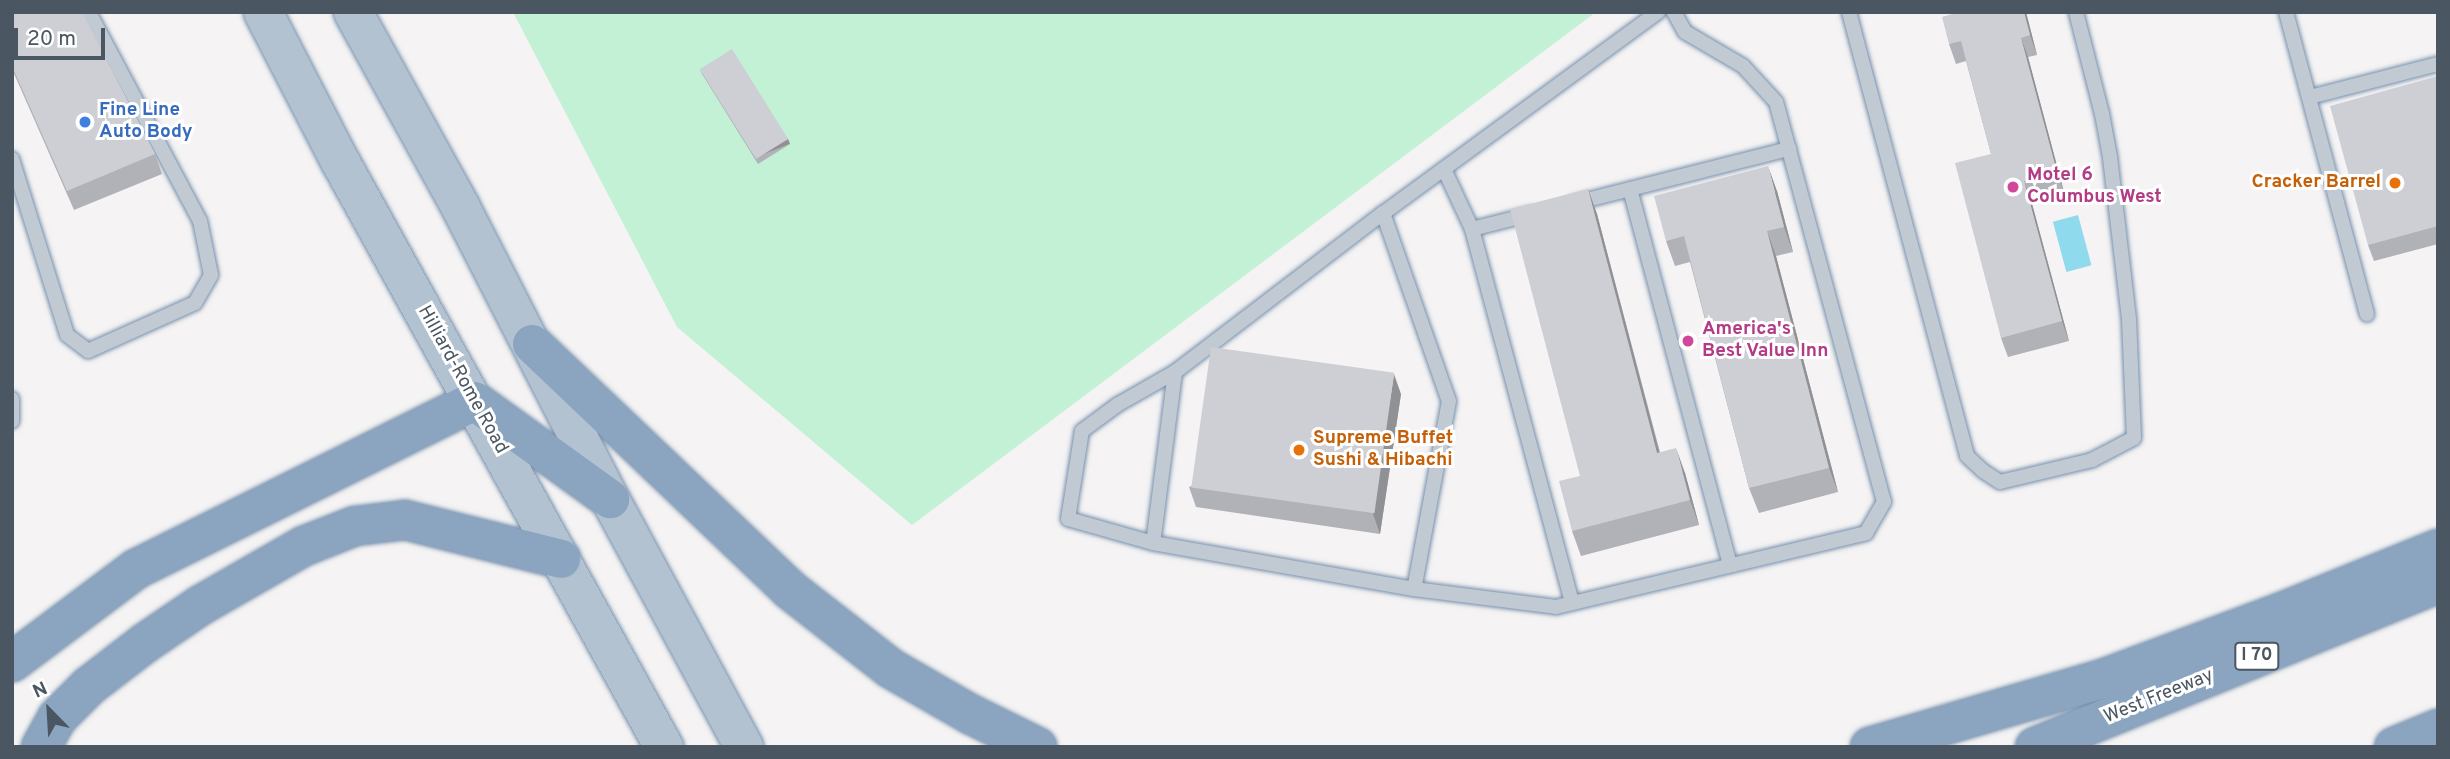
<!DOCTYPE html>
<html>
<head>
<meta charset="utf-8">
<style>
  body { margin:0 }
  #map { position:relative; width:2450px; height:759px; overflow:hidden; background:#f5f3f3; font-family:Overpass,sans-serif }
  div>[style] { position:absolute }
  [style*='--x'] { left:calc(var(--x)*1px); top:calc(var(--y)*1px); width:calc(var(--w)*1px); rotate:calc(var(--a)*1deg) }
  .green>* { inset:0; background:#c3f1d5 }
  .water>* { inset:0; background:#90daee; transform-origin:0 0 }
  .roads { filter:drop-shadow(0 0 2px #7690ad) drop-shadow(0 0 2px #7690ad) }
  .lane>* { height:14px; margin:-7px; padding:0 7px; transform-origin:7px; border-radius:7px; background:#c1cad2 }
  .primary>* { height:38px; margin:-19px; padding:0 19px; transform-origin:19px; border-radius:19px; background:#b3c2d1 }
  .highway>* { height:38px; margin:-19px; padding:0 19px; transform-origin:19px; border-radius:19px; background:#8ba5c1 }
  .wall>* { inset:0; background:#b0b2b7 }
  .shaded-wall>* { inset:0; background:#909195; transform-origin:0 0 }
  .building>* { inset:0; background:#cdcfd5; transform-origin:0 0 }
  .dots>* { width:19px; height:19px; translate:-50% -50%; box-sizing:border-box; border:4px solid #fff; border-radius:50% }
  span { translate:-50% -50%; white-space:nowrap; text-align:center; line-height:1.15; -webkit-text-stroke:6px #fff; paint-order:stroke }
  .shield-label span { padding:2px 5px; background:#fff; border:2px solid; border-radius:5px; -webkit-text-stroke-width:0 }
  .shield-label { font-size:18px; color:#4a5661; font-weight:700 }
  .shop-label { font-size:19px; color:#366cbe; font-weight:700 }
  .left { translate:0 -50%; text-align:left }
  .hotel-label { font-size:19px; color:#b23c85; font-weight:700 }
  .food-label { font-size:19px; color:#c56008; font-weight:700 }
  .right { translate:-100% -50%; text-align:right }
  .street-label { font-size:19px; color:#4a5661 }
  .frame { position:absolute; inset:0; border:14px solid #4a5661; pointer-events:none }
  .north { position:absolute; left:14px; top:675px; width:70px; height:70px; -webkit-text-stroke:5px #fff; paint-order:stroke; rotate:336deg; font-size:19px; font-weight:700; line-height:28px; text-align:center; color:#4a5661 }
  .north::after { content:''; display:block; margin:auto; width:24px; height:32px; background:#4a5661; clip-path:polygon(50% 0,100% 100%,50% 72%,0 100%) }
  .scale { position:absolute; left:14px; top:28px; width:91px; height:32px; box-sizing:border-box; border:4px solid #4a5661; border-top:0; padding-left:9px; font-size:21px; line-height:24px; white-space:nowrap; color:#4a5661; -webkit-text-stroke:5px #fff; paint-order:stroke }
</style>
</head>
<body>
<div id="map">
  <div class="green">
    <i style="clip-path:polygon(513px 12px,1596px 12px,912px 525px,677px 327px)"></i>
  </div>
  <div class="water">
    <i style="left:2078px;top:215px;width:52px;height:26px;rotate:75deg"></i>
  </div>
  <div class="roads">
    <div class="lane">
      <i style="--x:1658;--y:12;--w:341;--a:143.8"></i>
      <i style="--x:1383;--y:213;--w:199;--a:70.7"></i>
      <i style="--x:1449;--y:401;--w:191;--a:100.5"></i>
      <i style="--x:1414;--y:589;--w:143;--a:7.2"></i>
      <i style="--x:1556;--y:607;--w:319;--a:-13.4"></i>
      <i style="--x:1866;--y:533;--w:36;--a:-60"></i>
      <i style="--x:1884;--y:502;--w:414;--a:-105.1"></i>
      <i style="--x:1776;--y:102;--w:49;--a:-132.5"></i>
      <i style="--x:1743;--y:66;--w:67;--a:-149.6"></i>
      <i style="--x:1685;--y:32;--w:23;--a:-119"></i>
      <i style="--x:1849;--y:12;--w:459;--a:75.1"></i>
      <i style="--x:1967;--y:456;--w:22;--a:43"></i>
      <i style="--x:1983;--y:471;--w:20;--a:33"></i>
      <i style="--x:2000;--y:482;--w:95;--a:-13.4"></i>
      <i style="--x:2092;--y:460;--w:47;--a:-27.6"></i>
      <i style="--x:2134;--y:438;--w:119;--a:-92.4"></i>
      <i style="--x:2129;--y:319;--w:163;--a:-96.7"></i>
      <i style="--x:2110;--y:157;--w:44;--a:-100.5"></i>
      <i style="--x:2102;--y:114;--w:105;--a:-104.3"></i>
      <i style="--x:2286;--y:12;--w:313;--a:75"></i>
      <i style="--x:2310;--y:97;--w:132;--a:-14.5"></i>
      <i style="--x:12;--y:159;--w:184;--a:72.6"></i>
      <i style="--x:67;--y:335;--w:26;--a:37"></i>
      <i style="--x:88;--y:351;--w:117;--a:-24.2"></i>
      <i style="--x:195;--y:303;--w:32;--a:-60"></i>
      <i style="--x:211;--y:275;--w:55;--a:-101.5"></i>
      <i style="--x:200;--y:221;--w:237;--a:-118"></i>
      <i style="--x:1444;--y:169;--w:66;--a:65"></i>
      <i style="--x:1472;--y:229;--w:387;--a:75"></i>
      <i style="--x:1630;--y:189;--w:389;--a:75.1"></i>
      <i style="--x:1575;--y:203;--w:221;--a:-14.2"></i>
      <i style="--x:1383;--y:213;--w:262;--a:142.6"></i>
      <i style="--x:1175;--y:372;--w:172;--a:97.3"></i>
      <i style="--x:1153;--y:543;--w:265;--a:10"></i>
      <i style="--x:1472;--y:229;--w:61;--a:-14.3"></i>
      <i style="--x:12;--y:399;--w:22;--a:90"></i>
      <i style="--x:1153;--y:543;--w:88;--a:-164.2"></i>
      <i style="--x:1068;--y:519;--w:89;--a:-81"></i>
      <i style="--x:1082;--y:431;--w:44;--a:-36.6"></i>
      <i style="--x:1117;--y:405;--w:67;--a:-29.6"></i>
    </div>
    <div class="primary">
      <i style="--x:263;--y:12;--w:168;--a:62.7"></i>
      <i style="--x:340;--y:161;--w:670;--a:61.06"></i>
      <i style="--x:353;--y:12;--w:222;--a:61.1"></i>
      <i style="--x:460;--y:206;--w:329;--a:62.9"></i>
      <i style="--x:610;--y:499;--w:282;--a:61.6"></i>
    </div>
    <div class="highway">
      <i style="--x:532;--y:344;--w:355;--a:43.6"></i>
      <i style="--x:789;--y:589;--w:128;--a:38"></i>
      <i style="--x:890;--y:668;--w:92;--a:29.9"></i>
      <i style="--x:970;--y:714;--w:75;--a:26.2"></i>
      <i style="--x:12;--y:662;--w:155;--a:-36.9"></i>
      <i style="--x:136;--y:569;--w:377;--a:-26.4"></i>
      <i style="--x:474;--y:401;--w:168;--a:35.8"></i>
      <i style="--x:41;--y:747;--w:33;--a:-61"></i>
      <i style="--x:57;--y:718;--w:45;--a:-45"></i>
      <i style="--x:89;--y:686;--w:71;--a:-37.5"></i>
      <i style="--x:145;--y:643;--w:68;--a:-34.2"></i>
      <i style="--x:201;--y:605;--w:119;--a:-29.8"></i>
      <i style="--x:304;--y:546;--w:55;--a:-21.4"></i>
      <i style="--x:355;--y:526;--w:50;--a:-6.8"></i>
      <i style="--x:405;--y:520;--w:161;--a:14"></i>
      <i style="--x:1870;--y:747;--w:243;--a:-16.3"></i>
      <i style="--x:2103;--y:679;--w:191;--a:-20.5"></i>
      <i style="--x:2282;--y:612;--w:168;--a:-22"></i>
      <i style="--x:2035;--y:747;--w:435;--a:-22.1"></i>
      <i style="--x:2394;--y:747;--w:48;--a:-22.2"></i>
    </div>
  </div>
  <div class="wall">
    <i style="clip-path:polygon(12px 12px,155px 154px,162px 174px,74px 210px,12px 69px)"></i>
    <i style="clip-path:polygon(2026px 12px,2037px 55px,2028px 57px,2064px 192px,2031px 200px,2069px 341px,2008px 357px,2001px 338px,1991px 154px,1966px 61px,1956px 64px,1949px 44px)"></i>
    <i style="clip-path:polygon(700px 69px,788px 139px,790px 144px,758px 164px,702px 74px)"></i>
    <i style="clip-path:polygon(2438px 76px,2438px 244px,2374px 261px,2368px 245px)"></i>
    <i style="clip-path:polygon(1588px 189px,1597px 214px,1660px 452px,1685px 473px,1699px 525px,1581px 556px,1572px 531px,1580px 476px)"></i>
    <i style="clip-path:polygon(1777px 191px,1793px 252px,1776px 256px,1838px 492px,1759px 513px,1749px 488px,1690px 262px,1675px 266px,1666px 241px)"></i>
    <i style="clip-path:polygon(1401px 394px,1380px 534px,1196px 507px,1189px 487px)"></i>
  </div>
  <div class="shaded-wall">
    <i style="clip-path:polygon(2024px 12px,2026px 12px,2027px 16px,2037px 55px,2030px 35px)"></i>
    <i style="clip-path:polygon(2021px 38px,2028px 57px,2064px 192px,2057px 172px)"></i>
    <i style="left:788px;top:139px;width:5px;height:38px;rotate:68deg"></i>
    <i style="clip-path:polygon(1768px 166px,1777px 191px,1793px 252px,1784px 227px)"></i>
    <i style="clip-path:polygon(2024px 181px,2031px 200px,2069px 341px,2062px 321px)"></i>
    <i style="clip-path:polygon(1588px 189px,1597px 214px,1666px 478px,1657px 453px)"></i>
    <i style="clip-path:polygon(1767px 231px,1776px 256px,1838px 492px,1829px 468px)"></i>
    <i style="clip-path:polygon(1394px 374px,1401px 394px,1380px 534px,1373px 514px)"></i>
    <i style="clip-path:polygon(1676px 448px,1685px 473px,1699px 525px,1690px 500px)"></i>
  </div>
  <div class="building">
    <i style="clip-path:polygon(12px 12px,82px 12px,155px 154px,67px 191px,12px 66px)"></i>
    <i style="clip-path:polygon(1959px 12px,2024px 12px,2030px 35px,2021px 38px,2057px 172px,2024px 181px,2062px 321px,2001px 338px,1955px 163px,1991px 154px,1961px 41px,1949px 44px,1942px 17px)"></i>
    <i style="left:732px;top:49px;width:106px;height:38px;rotate:58deg"></i>
    <i style="clip-path:polygon(2438px 76px,2438px 226px,2368px 245px,2330px 106px)"></i>
    <i style="clip-path:polygon(1768px 166px,1784px 227px,1767px 231px,1829px 468px,1749px 488px,1684px 236px,1666px 241px,1654px 196px)"></i>
    <i style="clip-path:polygon(1588px 189px,1657px 453px,1676px 448px,1690px 500px,1572px 531px,1559px 481px,1580px 476px,1510px 209px)"></i>
    <i style="left:1211px;top:347px;width:185px;height:142px;rotate:8deg"></i>
  </div>
  <div class="dots">
    <i style="left:85px;top:122px;background:#3f7fe0"></i>
    <i style="left:2395px;top:183px;background:#e8710a"></i>
    <i style="left:2013px;top:187px;background:#d1479c"></i>
    <i style="left:1688px;top:341px;background:#d1479c"></i>
    <i style="left:1299px;top:450px;background:#e8710a"></i>
  </div>
  <div class="shield-label">
    <span style="left:2257px;top:656px">I 70</span>
  </div>
  <div class="shop-label">
    <span class="left" style="left:99px;top:122px">Fine Line<br>Auto Body</span>
  </div>
  <div class="hotel-label">
    <span class="left" style="left:2027px;top:187px">Motel 6<br>Columbus West</span>
    <span class="left" style="left:1702px;top:341px">America's<br>Best Value Inn</span>
  </div>
  <div class="food-label">
    <span class="right" style="left:2381px;top:183px">Cracker Barrel</span>
    <span class="left" style="left:1313px;top:450px">Supreme Buffet<br>Sushi &amp; Hibachi</span>
  </div>
  <div class="street-label">
    <span style="left:462px;top:380px;rotate:61deg">Hilliard-Rome Road</span>
    <span style="left:2159px;top:697px;rotate:-22deg">West Freeway</span>
  </div>
  <div class="frame"></div>
  <div class="north">N</div>
  <div class="scale">20 m</div>
</div>
</body>
</html>
